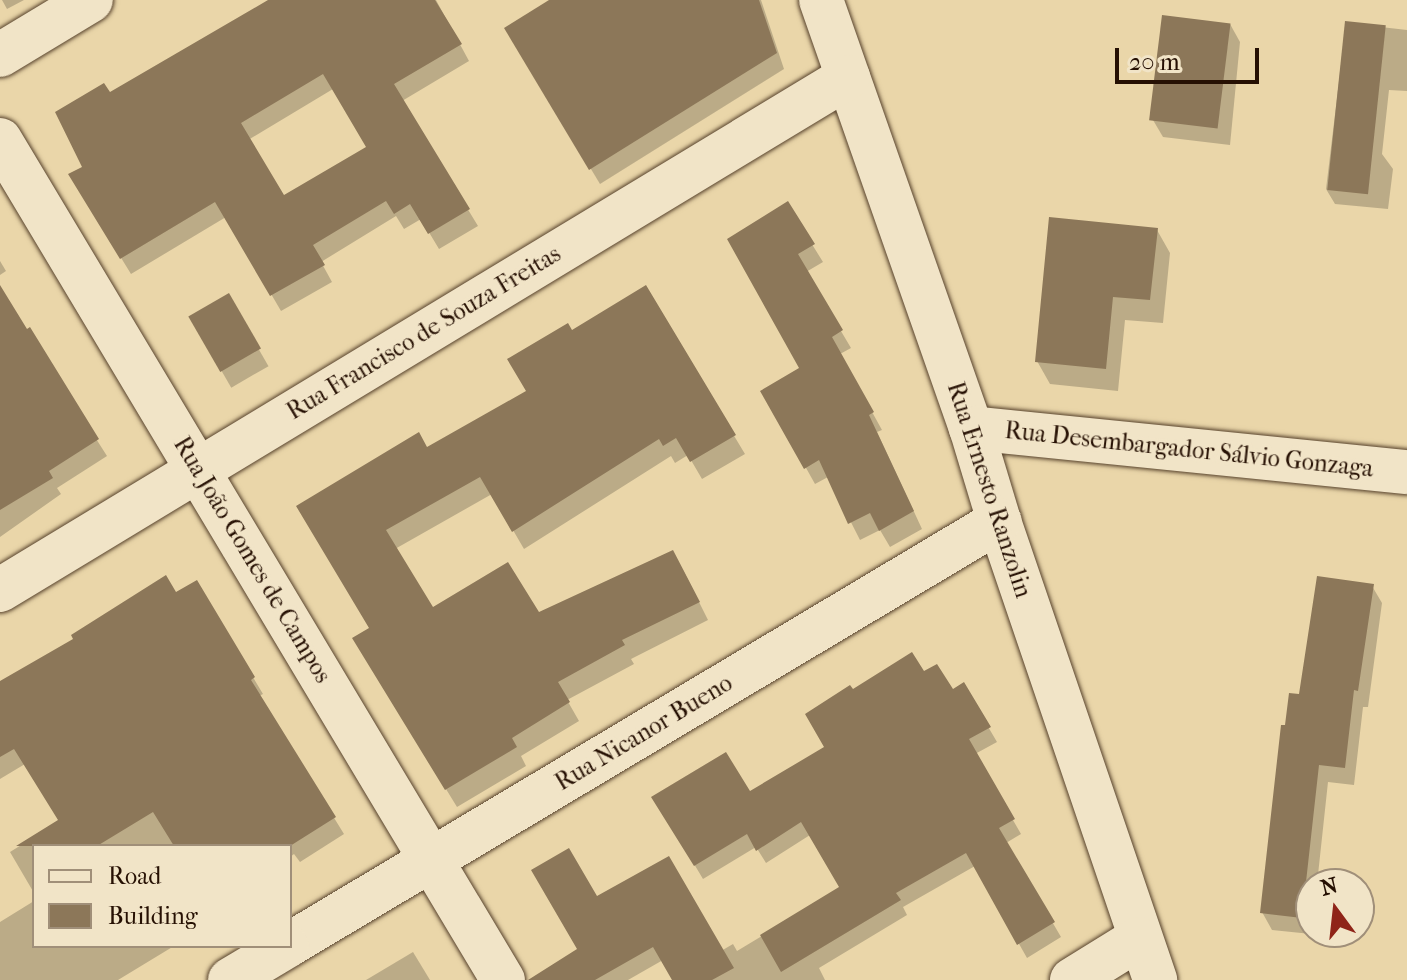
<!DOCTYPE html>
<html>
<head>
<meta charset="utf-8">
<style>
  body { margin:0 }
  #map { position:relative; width:1407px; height:980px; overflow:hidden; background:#ead6a9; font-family:"IM FELL French Canon",serif }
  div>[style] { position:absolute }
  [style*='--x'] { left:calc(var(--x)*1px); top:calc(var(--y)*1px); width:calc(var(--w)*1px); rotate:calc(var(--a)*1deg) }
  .shadow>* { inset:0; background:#0003; transform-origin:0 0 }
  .building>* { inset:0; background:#8c7759; transform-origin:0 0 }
  .roads { filter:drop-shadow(0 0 2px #57422c) drop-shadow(0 0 2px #57422c) }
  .minor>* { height:44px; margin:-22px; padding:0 22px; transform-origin:22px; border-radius:22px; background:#f1e4c7 }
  span { translate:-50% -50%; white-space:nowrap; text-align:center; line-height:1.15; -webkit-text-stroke:7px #f1e4c7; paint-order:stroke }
  .street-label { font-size:24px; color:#261003 }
  .legend { position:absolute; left:32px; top:844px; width:260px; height:104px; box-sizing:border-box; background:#f1e4c7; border:2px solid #a08f79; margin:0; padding:10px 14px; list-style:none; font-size:24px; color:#261003 }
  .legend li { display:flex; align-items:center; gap:16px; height:40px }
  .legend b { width:40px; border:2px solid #a08f79 }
  .north { position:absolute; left:1295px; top:868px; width:80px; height:80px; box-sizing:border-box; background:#f1e4c7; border:2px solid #a08f79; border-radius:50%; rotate:345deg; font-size:22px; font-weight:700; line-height:32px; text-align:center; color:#261003 }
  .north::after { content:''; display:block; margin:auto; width:28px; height:36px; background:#8f2418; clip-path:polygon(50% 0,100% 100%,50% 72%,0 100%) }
  .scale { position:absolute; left:1115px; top:48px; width:144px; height:36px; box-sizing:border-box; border:4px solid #261003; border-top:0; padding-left:10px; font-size:24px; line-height:28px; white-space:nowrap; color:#261003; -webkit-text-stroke:6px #f1e4c7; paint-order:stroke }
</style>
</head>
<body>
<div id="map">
  <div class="shadow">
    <i style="clip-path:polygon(2px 0,24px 0,7px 9px)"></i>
    <i style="clip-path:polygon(evenodd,271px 0,436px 0,469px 61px,402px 101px,478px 226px,439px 249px,421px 219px,404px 229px,396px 216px,321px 262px,332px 282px,281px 311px,226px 217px,131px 274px,80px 191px,84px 167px,109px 95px,271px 0,333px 89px,369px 148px,283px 198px,248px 140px,333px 89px)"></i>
    <i style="clip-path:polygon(553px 0,761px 0,784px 69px,600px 184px,506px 28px)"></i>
    <i style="clip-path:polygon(1346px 23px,1407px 30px,1407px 91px,1389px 90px,1382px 154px,1393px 169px,1388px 209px,1335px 204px,1326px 189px)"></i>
    <i style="clip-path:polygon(1230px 24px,1240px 42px,1230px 145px,1163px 137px,1153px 120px)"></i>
    <i style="clip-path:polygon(787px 204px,823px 262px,806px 272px,851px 348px,840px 354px,882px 430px,877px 432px,922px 529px,890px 547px,880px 530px,860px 540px,828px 477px,815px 484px,763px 391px,802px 368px)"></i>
    <i style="clip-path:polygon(1157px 230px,1170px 253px,1163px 323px,1125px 320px,1118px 391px,1050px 384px,1037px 361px)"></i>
    <i style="clip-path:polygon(0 261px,6px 271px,0 275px)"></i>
    <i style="clip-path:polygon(0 288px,107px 456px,57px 488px,61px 494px,0 537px)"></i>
    <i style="clip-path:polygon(645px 288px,745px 454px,702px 479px,688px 455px,675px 463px,671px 456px,524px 549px,492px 494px,395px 549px,432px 610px,538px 615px,683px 570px,708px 620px,631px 659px,634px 664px,567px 700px,579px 721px,521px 756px,526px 766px,457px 807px,365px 657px,372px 628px,299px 507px,426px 450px,529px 392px,571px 332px)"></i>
    <i style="left:228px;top:296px;width:81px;height:43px;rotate:60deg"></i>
    <i style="clip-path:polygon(196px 582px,263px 694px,259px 696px,344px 834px,300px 862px,294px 854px,290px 857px,290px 846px,34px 846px,34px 893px,10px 852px,60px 821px,25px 764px,0 779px,0 684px)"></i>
    <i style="clip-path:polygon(1372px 586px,1382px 603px,1368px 707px,1363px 707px,1354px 785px,1328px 782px,1317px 884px,1311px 884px,1311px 934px,1272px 930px,1262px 912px,1287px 728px,1300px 696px)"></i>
    <i style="clip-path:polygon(923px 674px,952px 692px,963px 684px,997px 742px,975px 754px,1021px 834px,1006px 843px,1061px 937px,1027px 958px,975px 866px,903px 907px,907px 915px,819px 968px,825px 980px,674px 980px,663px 960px,628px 980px,530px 980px,580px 950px,596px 899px,721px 951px,733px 944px,737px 951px,841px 888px,810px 835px,766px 863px,756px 847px,703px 879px,654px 797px,749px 794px,827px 748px,853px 692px)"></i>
    <i style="clip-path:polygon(34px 901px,34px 946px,174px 946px,118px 980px,0 980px,0 922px)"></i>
    <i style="clip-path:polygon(413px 952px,430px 980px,366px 980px)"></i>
  </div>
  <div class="building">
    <i style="clip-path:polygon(evenodd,268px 0,435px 0,462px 44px,394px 84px,470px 209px,428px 234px,410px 204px,394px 214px,386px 201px,313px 245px,325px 265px,270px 296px,215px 202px,120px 259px,68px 174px,82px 167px,55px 112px,104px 83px,110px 92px,268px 0,323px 74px,366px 147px,284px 195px,241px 123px,323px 74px)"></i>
    <i style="clip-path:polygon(549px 0,759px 0,777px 53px,589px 170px,504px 28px)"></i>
    <i style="left:1162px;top:15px;width:69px;height:106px;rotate:7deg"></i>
    <i style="left:1345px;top:21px;width:41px;height:170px;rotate:6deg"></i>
    <i style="clip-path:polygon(788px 201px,815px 244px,798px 254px,843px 330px,832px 337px,874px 412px,869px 415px,914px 511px,879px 531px,870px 513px,848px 524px,819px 460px,804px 469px,760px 391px,799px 368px,727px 239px)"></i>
    <i style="clip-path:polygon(1049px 217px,1158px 228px,1150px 300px,1113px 297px,1106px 369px,1035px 362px)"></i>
    <i style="clip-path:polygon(0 285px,27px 329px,30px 327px,99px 439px,49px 471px,53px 478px,0 510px)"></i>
    <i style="clip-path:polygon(646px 285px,736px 435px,690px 462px,676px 438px,663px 446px,659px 439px,512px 532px,480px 477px,386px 530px,433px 607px,508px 562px,539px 612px,673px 550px,700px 602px,622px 640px,625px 645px,558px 682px,570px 702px,512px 738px,517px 747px,445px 790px,352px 638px,369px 628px,296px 506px,419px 432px,427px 447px,526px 391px,507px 359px,568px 323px,572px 330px)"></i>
    <i style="left:229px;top:293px;width:64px;height:47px;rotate:60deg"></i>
    <i style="clip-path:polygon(166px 575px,176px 592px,197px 580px,255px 677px,251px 680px,336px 817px,290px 846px,174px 846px,153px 812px,97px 846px,16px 846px,58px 820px,14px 749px,0 757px,0 681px,73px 639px,71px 635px)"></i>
    <i style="clip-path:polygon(1317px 576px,1374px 584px,1358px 691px,1354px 690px,1345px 768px,1319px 765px,1302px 918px,1260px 913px,1281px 725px,1285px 725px,1289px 693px,1299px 694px)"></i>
    <i style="clip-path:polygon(912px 652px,924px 671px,937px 664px,953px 689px,964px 682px,991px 727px,969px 739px,1015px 819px,999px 828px,1055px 922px,1017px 945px,966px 853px,896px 893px,901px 900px,781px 972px,760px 935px,839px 887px,801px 822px,756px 851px,747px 834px,694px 866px,651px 797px,726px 752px,750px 791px,824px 747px,805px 714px,850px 685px,853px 689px)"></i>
    <i style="clip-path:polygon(569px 848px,597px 896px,669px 856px,734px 968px,712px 980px,672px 980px,653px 947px,595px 980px,528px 980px,577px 949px,531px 870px)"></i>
  </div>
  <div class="roads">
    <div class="minor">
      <i style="--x:821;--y:0;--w:454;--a:70.7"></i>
      <i style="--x:971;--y:428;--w:97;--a:73.2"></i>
      <i style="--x:999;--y:521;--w:485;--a:71.2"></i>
      <i style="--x:0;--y:55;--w:106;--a:-31.1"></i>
      <i style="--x:0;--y:140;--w:979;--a:59.09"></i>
      <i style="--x:971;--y:428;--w:438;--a:5.8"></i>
      <i style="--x:0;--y:590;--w:991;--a:-31.17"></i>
      <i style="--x:290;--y:944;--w:826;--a:-30.82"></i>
      <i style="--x:230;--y:980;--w:66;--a:-30.8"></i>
      <i style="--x:1072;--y:980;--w:78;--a:-31.8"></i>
    </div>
  </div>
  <div class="street-label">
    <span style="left:424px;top:333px;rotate:-31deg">Rua Francisco de Souza Freitas</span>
    <span style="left:1189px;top:450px;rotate:6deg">Rua Desembargador Sálvio Gonzaga</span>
    <span style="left:989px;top:490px;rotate:72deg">Rua Ernesto Ranzolin</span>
    <span style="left:252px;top:560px;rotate:59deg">Rua João Gomes de Campos</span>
    <span style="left:644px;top:733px;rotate:-31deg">Rua Nicanor Bueno</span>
  </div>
  <ul class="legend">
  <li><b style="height:10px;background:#f1e4c7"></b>Road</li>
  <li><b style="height:22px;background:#8c7759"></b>Building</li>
  </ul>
  <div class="north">N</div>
  <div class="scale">20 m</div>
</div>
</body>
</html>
